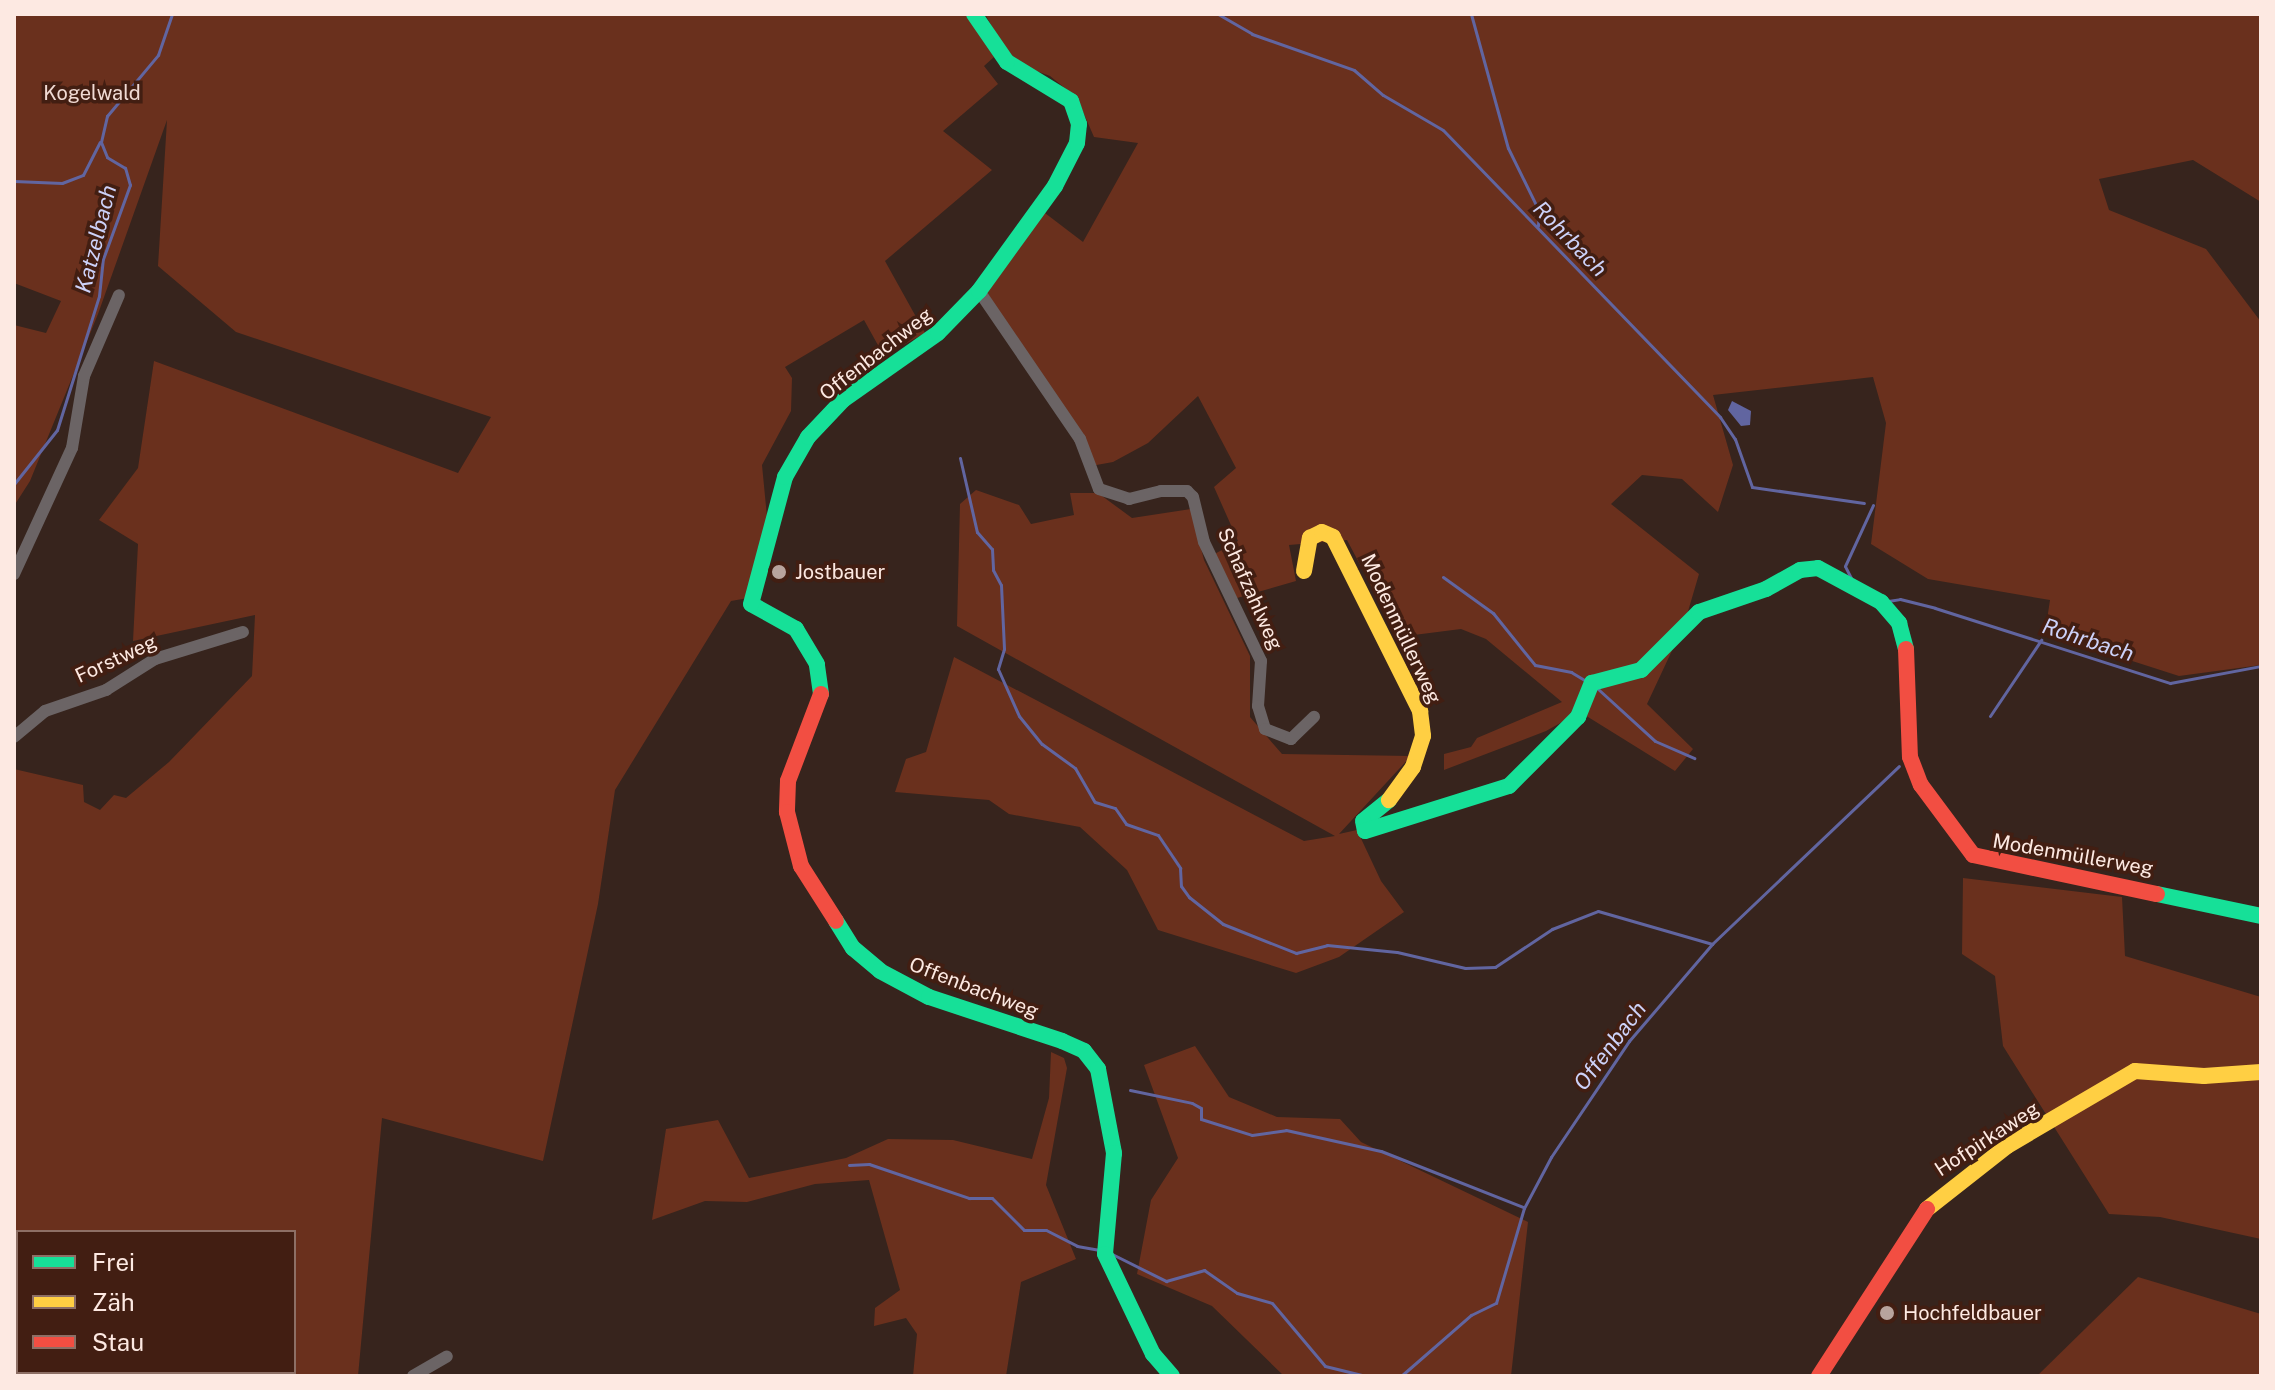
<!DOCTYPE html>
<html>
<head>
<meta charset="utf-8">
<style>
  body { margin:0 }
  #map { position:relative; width:2275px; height:1390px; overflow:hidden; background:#37241d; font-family:"Public Sans",sans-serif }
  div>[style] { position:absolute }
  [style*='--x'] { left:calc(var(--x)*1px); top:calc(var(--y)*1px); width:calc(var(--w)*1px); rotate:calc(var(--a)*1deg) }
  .green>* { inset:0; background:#6a301d }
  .water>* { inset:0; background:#6165a0 }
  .stream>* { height:3px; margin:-1.5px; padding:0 1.5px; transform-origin:1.5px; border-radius:1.5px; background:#6165a0 }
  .street>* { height:12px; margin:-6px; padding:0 6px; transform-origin:6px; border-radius:6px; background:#6b6465 }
  .fast>* { height:16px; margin:-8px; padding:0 8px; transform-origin:8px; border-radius:8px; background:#16e098 }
  .slow>* { height:16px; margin:-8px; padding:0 8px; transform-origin:8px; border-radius:8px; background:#ffcf43 }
  .jam>* { height:16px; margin:-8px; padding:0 8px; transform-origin:8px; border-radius:8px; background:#f24e42 }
  .dots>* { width:22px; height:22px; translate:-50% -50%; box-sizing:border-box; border:4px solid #421e12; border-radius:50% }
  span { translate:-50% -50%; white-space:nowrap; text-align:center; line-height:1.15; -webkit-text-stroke:7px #421e12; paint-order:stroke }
  .park-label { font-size:20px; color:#f0dad3 }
  .street-label { font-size:20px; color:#fde9e2 }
  .poi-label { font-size:20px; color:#fde9e2 }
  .left { translate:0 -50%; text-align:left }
  .water-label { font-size:22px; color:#cdd2f9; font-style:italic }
  .frame { position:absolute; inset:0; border:16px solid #fde9e2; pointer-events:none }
  .legend { position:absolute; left:16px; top:1230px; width:280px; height:144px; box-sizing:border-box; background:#421e12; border:2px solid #8d6f65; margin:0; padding:10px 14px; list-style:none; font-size:24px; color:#fde9e2 }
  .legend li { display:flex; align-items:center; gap:16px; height:40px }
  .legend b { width:40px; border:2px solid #8d6f65 }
</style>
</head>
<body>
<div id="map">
  <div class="green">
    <i style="clip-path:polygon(evenodd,14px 14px,968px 14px,994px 57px,984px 66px,998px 84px,943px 131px,992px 170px,885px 261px,925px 333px,884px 356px,864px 320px,785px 367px,792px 378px,791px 411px,762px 465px,768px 527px,748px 598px,731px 601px,615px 790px,598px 904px,543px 1161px,382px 1118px,358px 1376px,14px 1376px,14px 769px,83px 785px,84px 802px,100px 810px,114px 795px,126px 798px,169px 762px,252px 676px,255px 615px,133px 641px,138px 544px,99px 520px,138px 468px,154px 361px,458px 473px,491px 417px,236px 332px,158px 266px,167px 120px,98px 314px,30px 481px,14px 506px,14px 325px,46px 333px,61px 301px,14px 283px,14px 14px,18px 1232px,294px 1232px,294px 1372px,18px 1372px,18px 1232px)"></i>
    <i style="clip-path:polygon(985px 14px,2261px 14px,2261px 202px,2193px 160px,2099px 179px,2109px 210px,2206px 249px,2261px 322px,2261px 665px,2179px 676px,2045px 633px,2050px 600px,1928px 579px,1871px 544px,1886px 423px,1873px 377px,1713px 395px,1733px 465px,1718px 512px,1682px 479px,1642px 475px,1611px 504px,1699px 574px,1684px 625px,1647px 704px,1693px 749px,1675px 771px,1580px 712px,1546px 731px,1444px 770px,1444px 754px,1471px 747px,1477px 738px,1562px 702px,1486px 639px,1461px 629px,1398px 637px,1347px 540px,1289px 545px,1296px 581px,1230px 600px,1211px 556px,1238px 541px,1214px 487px,1236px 468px,1198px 396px,1148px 443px,1113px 462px,1091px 466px,987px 292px,1041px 210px,1083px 242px,1138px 143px,1094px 137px,1077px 98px,1050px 76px,1023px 66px,1004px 48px)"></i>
    <i style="clip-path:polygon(976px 490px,1019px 505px,1031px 524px,1074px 515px,1070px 493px,1098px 493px,1132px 518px,1191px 509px,1204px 560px,1250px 656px,1250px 717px,1282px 754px,1411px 756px,1339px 834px,1357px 830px,1381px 881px,1404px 912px,1339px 957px,1296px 973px,1158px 930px,1127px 870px,1080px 827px,1009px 814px,989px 800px,895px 792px,906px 759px,926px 752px,954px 657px,1304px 841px,1335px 836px,957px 626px,960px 504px)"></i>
    <i style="clip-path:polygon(1963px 878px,2122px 897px,2125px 956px,2261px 997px,2261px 1239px,2160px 1217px,2109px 1214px,2003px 1046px,1995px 976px,1962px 954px)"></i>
    <i style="clip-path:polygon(1195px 1046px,1229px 1097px,1277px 1117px,1340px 1119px,1361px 1142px,1528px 1222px,1511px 1376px,1284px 1376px,1212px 1306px,1137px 1274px,1151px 1200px,1178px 1158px,1144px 1065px)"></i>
    <i style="clip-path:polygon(1051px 1052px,1064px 1058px,1067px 1068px,1046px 1185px,1076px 1259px,1021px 1282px,1006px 1376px,913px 1376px,917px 1334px,906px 1318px,874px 1326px,875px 1308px,900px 1290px,869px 1180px,815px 1184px,747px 1202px,705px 1201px,652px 1220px,666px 1129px,718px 1120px,749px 1178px,846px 1158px,888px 1139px,953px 1140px,1032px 1159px,1049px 1098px)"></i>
    <i style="clip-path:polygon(2138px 1277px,2261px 1314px,2261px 1376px,2037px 1376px)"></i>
  </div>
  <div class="water">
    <i style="clip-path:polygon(1732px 401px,1751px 411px,1750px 425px,1741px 426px,1728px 410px)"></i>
  </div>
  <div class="stream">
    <i style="--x:1218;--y:14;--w:39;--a:30"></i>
    <i style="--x:1252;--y:34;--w:108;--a:19.4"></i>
    <i style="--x:1354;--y:70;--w:38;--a:41"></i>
    <i style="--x:1383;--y:95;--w:69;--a:30.3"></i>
    <i style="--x:1443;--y:130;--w:399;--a:46"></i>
    <i style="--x:1720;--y:417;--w:27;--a:56"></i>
    <i style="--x:1735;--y:439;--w:51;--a:70.5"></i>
    <i style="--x:1752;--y:487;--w:113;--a:8.1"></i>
    <i style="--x:1471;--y:14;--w:139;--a:74.6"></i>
    <i style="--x:1508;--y:148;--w:70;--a:63.8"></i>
    <i style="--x:1539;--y:211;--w:15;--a:94"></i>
    <i style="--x:14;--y:181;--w:48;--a:2.4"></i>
    <i style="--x:62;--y:183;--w:22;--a:-21"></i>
    <i style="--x:83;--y:175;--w:37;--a:-63"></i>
    <i style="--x:960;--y:458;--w:76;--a:77.1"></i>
    <i style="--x:977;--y:532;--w:23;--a:49"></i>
    <i style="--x:992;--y:549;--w:21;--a:87"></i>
    <i style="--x:993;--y:570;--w:17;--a:62"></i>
    <i style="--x:1001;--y:585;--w:64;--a:87.3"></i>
    <i style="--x:1004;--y:649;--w:21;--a:107"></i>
    <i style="--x:998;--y:669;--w:51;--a:65.9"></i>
    <i style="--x:1019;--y:716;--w:36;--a:51"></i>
    <i style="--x:1042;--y:744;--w:41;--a:36"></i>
    <i style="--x:1075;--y:768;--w:39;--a:60"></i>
    <i style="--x:1095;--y:802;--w:21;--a:17"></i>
    <i style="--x:1115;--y:808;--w:19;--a:55"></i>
    <i style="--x:1126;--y:824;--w:34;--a:19"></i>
    <i style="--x:1158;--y:835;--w:40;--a:56"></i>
    <i style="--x:1180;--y:868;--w:18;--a:87"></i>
    <i style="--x:1181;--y:886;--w:14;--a:54"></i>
    <i style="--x:1189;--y:897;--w:43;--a:38.5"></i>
    <i style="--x:1223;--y:924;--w:79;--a:21.7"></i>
    <i style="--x:1296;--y:953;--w:32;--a:-14"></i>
    <i style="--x:1327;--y:945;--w:70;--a:5.7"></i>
    <i style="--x:1397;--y:952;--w:70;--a:13.2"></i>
    <i style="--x:1465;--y:968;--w:30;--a:-2"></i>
    <i style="--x:1495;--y:967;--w:69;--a:-33.7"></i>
    <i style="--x:1552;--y:929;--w:49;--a:-21.4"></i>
    <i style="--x:1598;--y:911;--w:119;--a:16.1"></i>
    <i style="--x:14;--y:484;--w:69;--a:-51.5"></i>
    <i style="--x:57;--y:430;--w:140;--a:-72.6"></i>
    <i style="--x:99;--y:296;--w:37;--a:-84"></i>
    <i style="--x:103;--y:259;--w:79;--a:-70"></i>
    <i style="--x:130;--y:185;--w:18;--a:-106"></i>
    <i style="--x:125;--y:168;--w:21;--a:-149"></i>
    <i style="--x:107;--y:157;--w:16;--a:-112"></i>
    <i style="--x:101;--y:142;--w:27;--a:-77"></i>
    <i style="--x:107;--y:116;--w:80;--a:-50.1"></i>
    <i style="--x:158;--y:55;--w:43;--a:-71.1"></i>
    <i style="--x:1443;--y:577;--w:62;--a:35.8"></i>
    <i style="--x:1493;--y:613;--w:67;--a:51.1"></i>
    <i style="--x:1535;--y:665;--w:37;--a:11"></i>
    <i style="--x:1571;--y:672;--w:17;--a:31"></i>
    <i style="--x:1851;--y:578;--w:13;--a:-117"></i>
    <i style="--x:1845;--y:566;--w:67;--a:-65.3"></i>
    <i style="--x:1888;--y:601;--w:12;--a:-9"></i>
    <i style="--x:1900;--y:599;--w:36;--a:14"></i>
    <i style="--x:1935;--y:608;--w:247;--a:17.7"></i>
    <i style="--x:2170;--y:683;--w:93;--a:-10.6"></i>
    <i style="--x:1598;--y:689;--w:77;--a:42.4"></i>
    <i style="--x:1655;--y:741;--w:43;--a:23.6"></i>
    <i style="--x:1990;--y:716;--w:92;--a:-56.1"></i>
    <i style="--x:1130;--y:1090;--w:63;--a:11.8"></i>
    <i style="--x:1192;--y:1103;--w:10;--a:29"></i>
    <i style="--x:1201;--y:1108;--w:11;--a:90"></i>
    <i style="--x:1201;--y:1119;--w:53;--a:17.4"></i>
    <i style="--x:1252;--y:1135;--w:34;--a:-8"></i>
    <i style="--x:1286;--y:1130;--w:97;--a:12.5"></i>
    <i style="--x:1381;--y:1151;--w:153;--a:21.5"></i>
    <i style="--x:849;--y:1165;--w:20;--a:-3"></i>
    <i style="--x:869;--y:1164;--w:106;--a:18.8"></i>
    <i style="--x:969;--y:1198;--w:23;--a:0"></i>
    <i style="--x:992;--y:1198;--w:45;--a:45"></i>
    <i style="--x:1024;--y:1230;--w:22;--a:0"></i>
    <i style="--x:1046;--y:1230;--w:35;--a:27"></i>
    <i style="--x:1077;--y:1246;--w:23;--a:10"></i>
    <i style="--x:1110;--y:1253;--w:63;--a:26.6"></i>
    <i style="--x:1166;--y:1281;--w:40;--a:-16"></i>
    <i style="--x:1204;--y:1270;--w:40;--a:34.9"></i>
    <i style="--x:1237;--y:1293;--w:36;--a:16"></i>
    <i style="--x:1272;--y:1303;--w:82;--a:49.9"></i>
    <i style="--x:1325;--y:1366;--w:42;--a:13.7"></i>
    <i style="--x:1401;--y:1376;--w:93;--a:-41.1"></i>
    <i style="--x:1471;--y:1315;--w:28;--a:-26"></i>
    <i style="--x:1496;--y:1303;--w:99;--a:-73.6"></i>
    <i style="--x:1524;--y:1208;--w:58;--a:-62.1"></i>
    <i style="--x:1551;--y:1157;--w:140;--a:-56.1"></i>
    <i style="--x:1629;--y:1041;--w:128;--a:-49.4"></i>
    <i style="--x:1712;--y:944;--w:258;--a:-43.6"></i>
  </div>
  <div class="street">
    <i style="--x:979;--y:291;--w:179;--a:55.7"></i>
    <i style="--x:1080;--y:439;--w:53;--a:69.2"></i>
    <i style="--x:1099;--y:489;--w:32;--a:18"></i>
    <i style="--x:1129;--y:499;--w:33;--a:-14"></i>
    <i style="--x:1161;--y:491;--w:26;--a:0"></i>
    <i style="--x:1187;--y:491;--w:8;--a:45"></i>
    <i style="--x:1193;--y:497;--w:46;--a:76.3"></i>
    <i style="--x:1204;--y:542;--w:132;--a:64.4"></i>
    <i style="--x:1261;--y:661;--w:45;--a:93.8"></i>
    <i style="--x:1258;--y:706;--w:24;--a:73"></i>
    <i style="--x:1265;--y:729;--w:28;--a:21"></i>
    <i style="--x:1291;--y:739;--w:32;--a:-44"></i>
    <i style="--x:14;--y:574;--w:139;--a:-65.3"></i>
    <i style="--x:72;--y:448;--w:73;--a:-80.5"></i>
    <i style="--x:84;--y:376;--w:88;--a:-66.6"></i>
    <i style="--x:14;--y:737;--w:40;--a:-40"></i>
    <i style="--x:45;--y:711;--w:65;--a:-19"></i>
    <i style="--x:106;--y:690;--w:58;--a:-32.3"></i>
    <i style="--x:155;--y:659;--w:92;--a:-17.1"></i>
    <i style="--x:413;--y:1376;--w:39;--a:-30"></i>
  </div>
  <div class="fast">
    <i style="--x:821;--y:694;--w:30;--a:-98"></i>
    <i style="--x:817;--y:664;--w:41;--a:-121"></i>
    <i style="--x:796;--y:629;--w:51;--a:-150.9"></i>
    <i style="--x:751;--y:604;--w:131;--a:-75"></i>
    <i style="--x:785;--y:477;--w:46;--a:-60.1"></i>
    <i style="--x:808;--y:437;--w:51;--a:-46.6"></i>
    <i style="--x:843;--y:400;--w:116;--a:-35.2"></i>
    <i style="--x:938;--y:333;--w:59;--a:-45.7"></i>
    <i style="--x:979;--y:291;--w:130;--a:-54.1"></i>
    <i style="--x:1055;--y:186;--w:48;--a:-62.9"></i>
    <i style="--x:1077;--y:143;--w:19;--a:-84"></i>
    <i style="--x:1079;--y:124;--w:24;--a:-109"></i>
    <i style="--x:1071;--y:101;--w:75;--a:-148.6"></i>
    <i style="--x:1007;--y:62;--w:58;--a:-124.5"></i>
    <i style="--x:1389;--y:800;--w:33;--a:141"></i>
    <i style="--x:1363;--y:821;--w:10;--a:79"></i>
    <i style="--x:1365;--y:831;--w:151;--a:-17.4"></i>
    <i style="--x:1509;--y:786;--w:98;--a:-45"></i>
    <i style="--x:1578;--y:717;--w:37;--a:-68"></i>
    <i style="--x:1592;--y:683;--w:51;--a:-14.9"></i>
    <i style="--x:1641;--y:670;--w:82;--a:-45"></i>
    <i style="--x:1699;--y:612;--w:71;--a:-18.9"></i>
    <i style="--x:1766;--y:589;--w:39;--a:-29"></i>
    <i style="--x:1800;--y:570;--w:18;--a:-6"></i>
    <i style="--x:1818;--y:568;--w:72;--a:28.4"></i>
    <i style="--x:1881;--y:602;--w:28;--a:49"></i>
    <i style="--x:1899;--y:623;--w:27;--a:75"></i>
    <i style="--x:2157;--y:894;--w:106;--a:11.9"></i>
    <i style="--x:836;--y:921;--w:32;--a:58"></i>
    <i style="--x:853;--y:948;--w:35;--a:40"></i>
    <i style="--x:880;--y:971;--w:55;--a:28"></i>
    <i style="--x:929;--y:997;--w:140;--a:18.3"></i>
    <i style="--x:1062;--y:1041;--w:24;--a:24"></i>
    <i style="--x:1084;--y:1051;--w:23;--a:52"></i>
    <i style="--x:1098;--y:1069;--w:86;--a:79.2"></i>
    <i style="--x:1114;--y:1153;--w:101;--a:95.1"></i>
    <i style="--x:1105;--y:1254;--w:111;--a:64.4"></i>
    <i style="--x:1153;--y:1354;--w:29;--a:49"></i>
  </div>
  <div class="slow">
    <i style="--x:1304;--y:571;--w:34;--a:-80"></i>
    <i style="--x:1310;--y:538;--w:13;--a:-27"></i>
    <i style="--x:1322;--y:532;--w:12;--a:24"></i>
    <i style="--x:1333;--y:537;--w:195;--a:63.4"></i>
    <i style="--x:1420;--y:711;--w:25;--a:83"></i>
    <i style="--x:1423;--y:736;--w:33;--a:108"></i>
    <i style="--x:1413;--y:767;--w:41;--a:126"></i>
    <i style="--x:1927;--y:1209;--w:102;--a:-38.2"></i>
    <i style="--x:2007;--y:1146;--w:148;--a:-30.4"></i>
    <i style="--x:2135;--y:1071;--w:69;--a:4.1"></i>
    <i style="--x:2204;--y:1076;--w:57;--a:-4"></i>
  </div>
  <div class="jam">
    <i style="--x:1906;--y:649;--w:108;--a:87.9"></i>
    <i style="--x:1910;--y:757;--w:30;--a:69"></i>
    <i style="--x:1921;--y:785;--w:87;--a:53.4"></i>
    <i style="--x:1973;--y:855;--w:188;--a:12"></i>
    <i style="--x:821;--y:694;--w:93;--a:110.8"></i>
    <i style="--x:788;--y:781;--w:31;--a:92"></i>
    <i style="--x:787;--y:812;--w:56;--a:75.5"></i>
    <i style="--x:801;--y:866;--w:65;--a:57.5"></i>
    <i style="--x:1819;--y:1376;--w:199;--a:-57.1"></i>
  </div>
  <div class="dots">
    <i style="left:779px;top:572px;background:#b8a49d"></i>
    <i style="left:1887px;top:1313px;background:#b8a49d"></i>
  </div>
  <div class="park-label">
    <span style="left:92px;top:93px">Kogelwald</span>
  </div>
  <div class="street-label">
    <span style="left:876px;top:354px;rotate:-38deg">Offenbachweg</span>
    <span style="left:1250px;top:589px;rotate:66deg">Schafzahlweg</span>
    <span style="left:1401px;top:629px;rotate:65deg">Modenmüllerweg</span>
    <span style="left:116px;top:659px;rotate:-25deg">Forstweg</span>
    <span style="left:2073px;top:855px;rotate:10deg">Modenmüllerweg</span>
    <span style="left:974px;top:988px;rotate:21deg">Offenbachweg</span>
    <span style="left:1987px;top:1139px;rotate:-33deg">Hofpirkaweg</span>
  </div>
  <div class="poi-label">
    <span class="left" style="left:795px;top:572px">Jostbauer</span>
    <span class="left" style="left:1903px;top:1313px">Hochfeldbauer</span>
  </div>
  <div class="water-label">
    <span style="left:96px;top:239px;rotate:-76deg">Katzelbach</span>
    <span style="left:1570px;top:239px;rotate:46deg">Rohrbach</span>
    <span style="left:2088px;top:640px;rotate:18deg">Rohrbach</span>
    <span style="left:1610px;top:1046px;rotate:-53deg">Offenbach</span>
  </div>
  <div class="frame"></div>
  <ul class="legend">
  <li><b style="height:10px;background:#16e098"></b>Frei</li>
  <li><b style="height:10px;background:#ffcf43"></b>Zäh</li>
  <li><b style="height:10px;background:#f24e42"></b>Stau</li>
  </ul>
</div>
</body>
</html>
